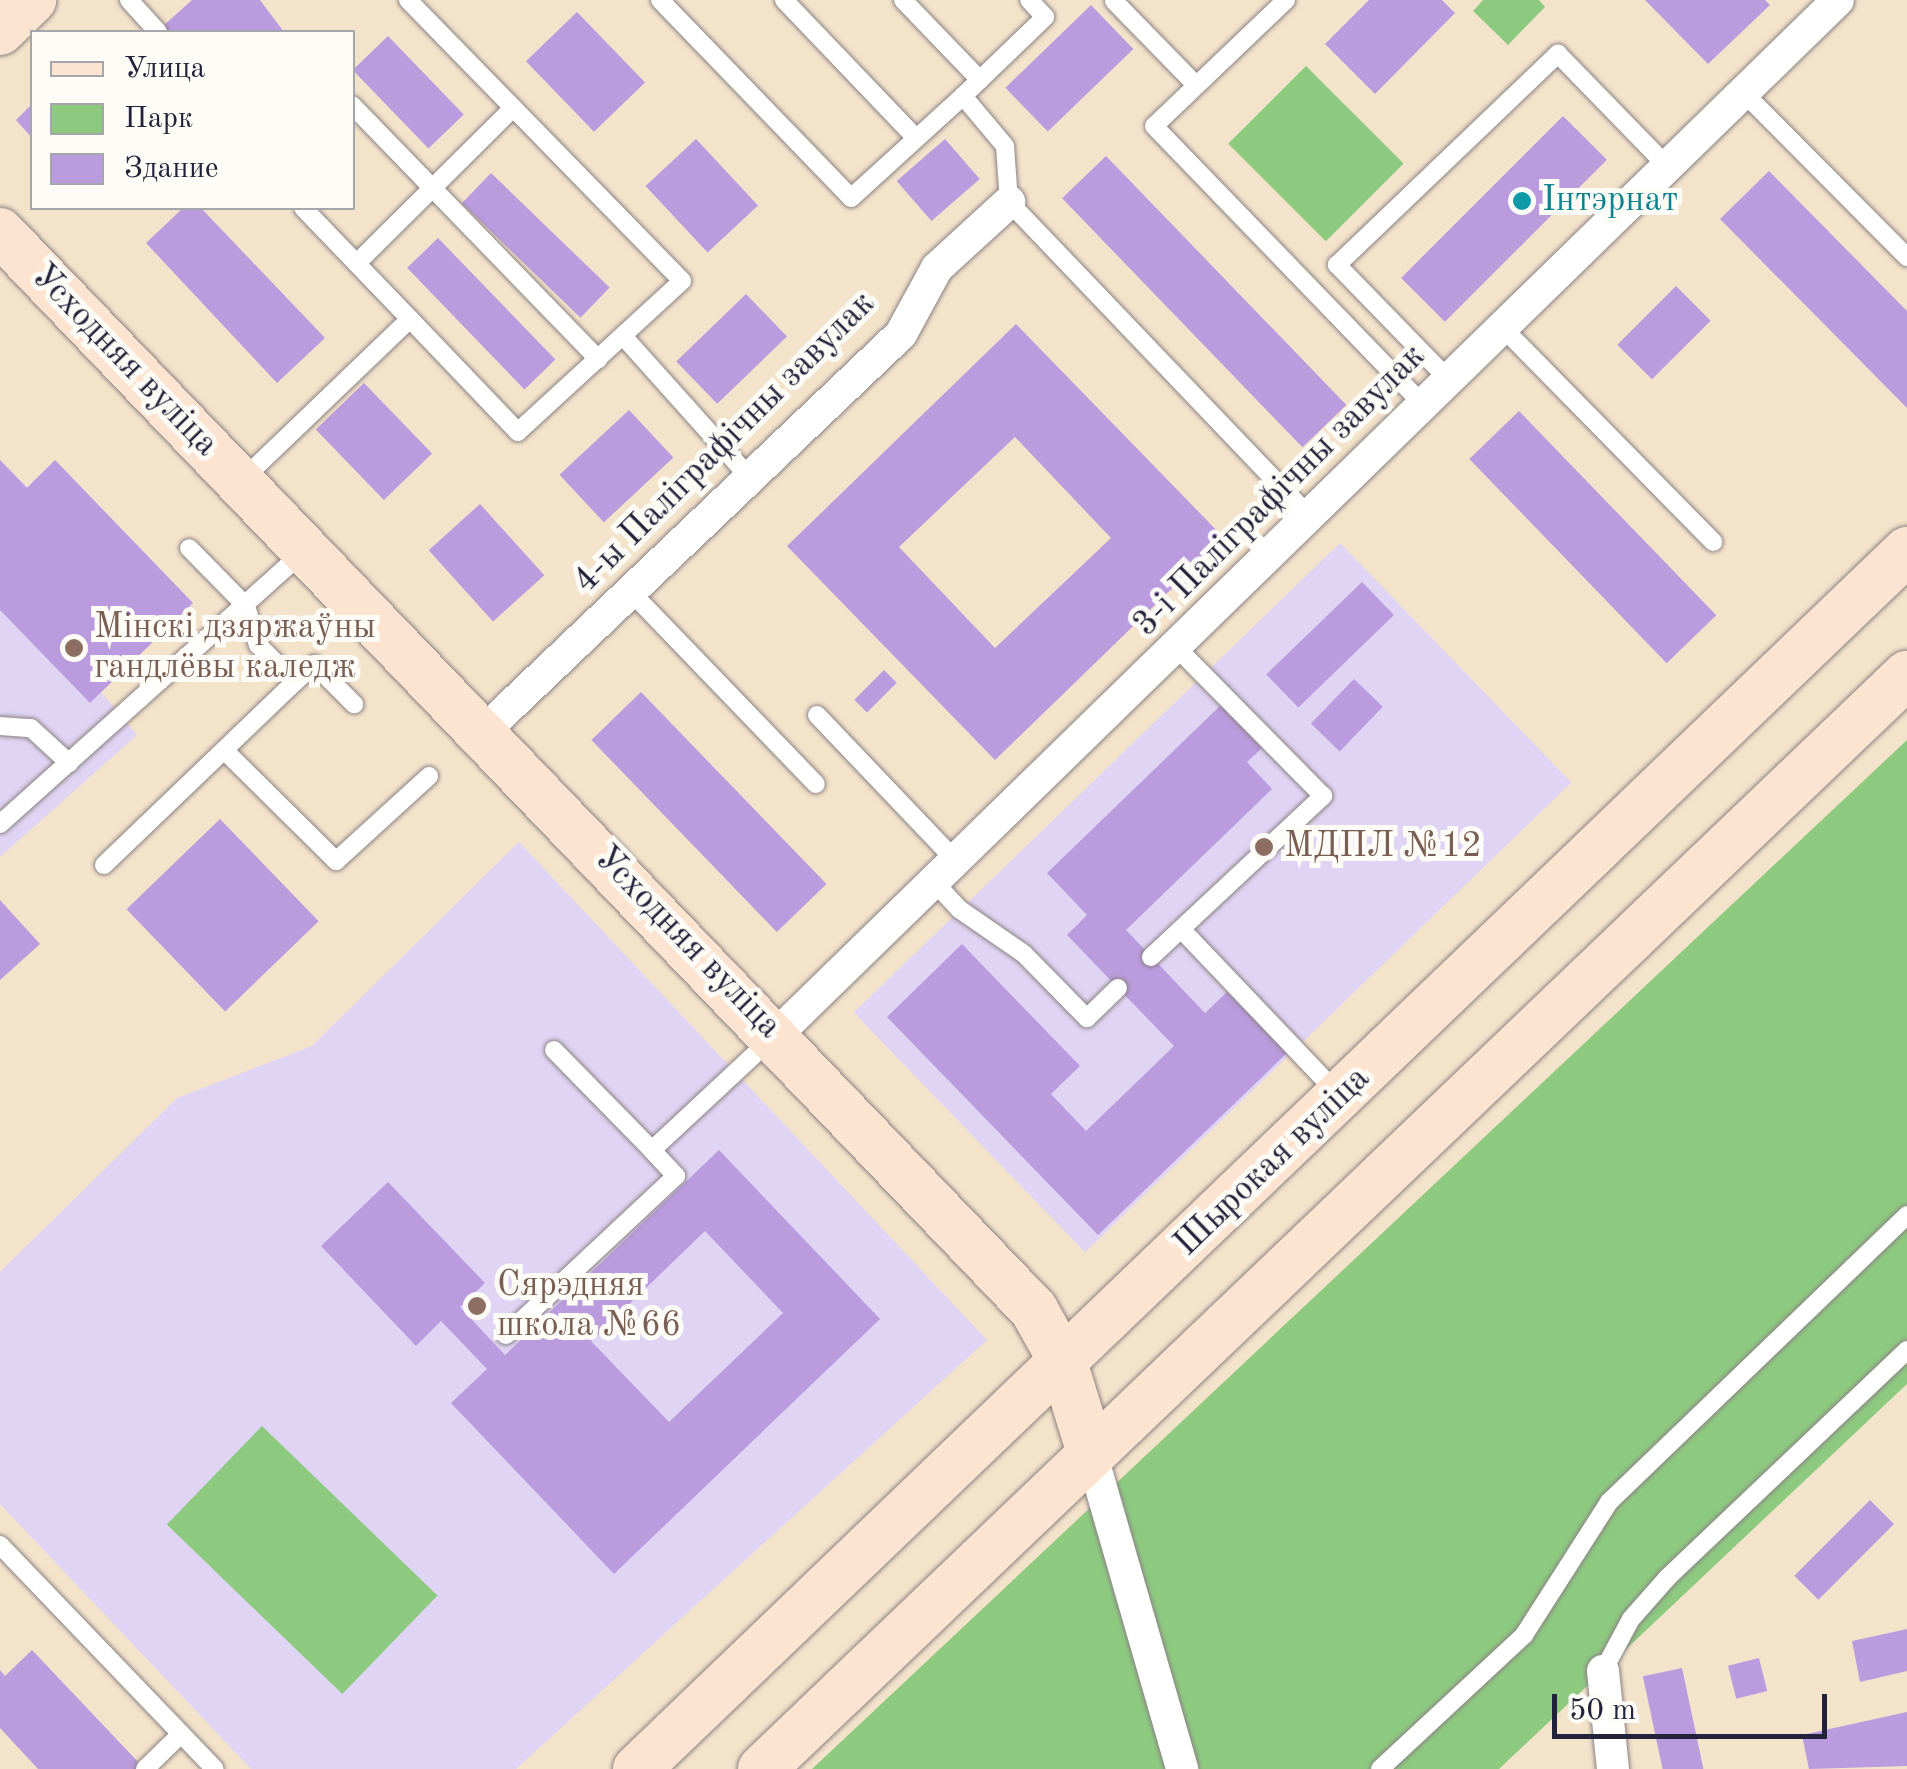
<!DOCTYPE html>
<html>
<head>
<meta charset="utf-8">
<style>
  body { margin:0 }
  #map { position:relative; width:1907px; height:1769px; overflow:hidden; background:#f4e3cb; font-family:"Old Standard TT",serif }
  div>[style] { position:absolute }
  [style*='--x'] { left:calc(var(--x)*1px); top:calc(var(--y)*1px); width:calc(var(--w)*1px); rotate:calc(var(--a)*1deg) }
  .built>* { inset:0; background:#e0d4f4; transform-origin:0 0 }
  .green>* { inset:0; background:#8dca80; transform-origin:0 0 }
  .building>* { inset:0; background:#ba9bde; transform-origin:0 0 }
  .roads { filter:drop-shadow(0 0 2px #8b8283) drop-shadow(0 0 2px #8b8283) }
  .lane>* { height:18px; margin:-9px; padding:0 9px; transform-origin:9px; border-radius:9px; background:#fff }
  .street>* { height:32px; margin:-16px; padding:0 16px; transform-origin:16px; border-radius:16px; background:#fff }
  .secondary>* { height:48px; margin:-24px; padding:0 24px; transform-origin:24px; border-radius:24px; background:#fde4d1 }
  .dots>* { width:28px; height:28px; translate:-50% -50%; box-sizing:border-box; border:5px solid #fdfcf7; border-radius:50% }
  span { translate:-50% -50%; white-space:nowrap; text-align:center; line-height:1.15; -webkit-text-stroke:10px #fdfcf7; paint-order:stroke }
  .culture-label { font-size:35px; color:#0d838f }
  .left { translate:0 -50%; text-align:left }
  .street-label { font-size:35px; color:#22223b }
  .education-label { font-size:35px; color:#785e54 }
  .legend { position:absolute; left:30px; top:30px; width:325px; height:180px; box-sizing:border-box; background:#fdfcf7; border:2px solid #a5a5ac; margin:0; padding:12px 18px; list-style:none; font-size:30px; color:#22223b }
  .legend li { display:flex; align-items:center; gap:20px; height:50px }
  .legend b { width:50px; border:2px solid #a5a5ac }
  .scale { position:absolute; left:1552px; top:1694px; width:275px; height:45px; box-sizing:border-box; border:5px solid #22223b; border-top:0; padding-left:12px; font-size:30px; line-height:35px; white-space:nowrap; color:#22223b; -webkit-text-stroke:8px #fdfcf7; paint-order:stroke }
</style>
</head>
<body>
<div id="map">
  <div class="built">
    <i style="clip-path:polygon(0 460px,27px 487px,55px 460px,193px 603px,101px 692px,137px 735px,0 857px)"></i>
    <i style="left:1340px;top:543px;width:333px;height:676px;rotate:46deg"></i>
    <i style="clip-path:polygon(519px 842px,987px 1340px,516px 1769px,251px 1769px,0 1504px,0 1272px,177px 1098px,312px 1046px)"></i>
  </div>
  <div class="green">
    <i style="clip-path:polygon(1483px 0,1539px 0,1545px 7px,1508px 45px,1473px 11px)"></i>
    <i style="left:1306px;top:66px;width:138px;height:110px;rotate:45deg"></i>
    <i style="clip-path:polygon(1907px 740px,1907px 1384px,1499px 1769px,812px 1769px)"></i>
    <i style="left:262px;top:1426px;width:244px;height:137px;rotate:44deg"></i>
  </div>
  <div class="building">
    <i style="clip-path:polygon(192px 0,260px 0,284px 32px,167px 32px,162px 27px)"></i>
    <i style="clip-path:polygon(1369px 0,1442px 0,1455px 13px,1375px 94px,1325px 44px)"></i>
    <i style="clip-path:polygon(1645px 0,1765px 0,1770px 5px,1708px 64px)"></i>
    <i style="left:1091px;top:5px;width:61px;height:119px;rotate:46deg"></i>
    <i style="left:577px;top:12px;width:98px;height:71px;rotate:46deg"></i>
    <i style="left:388px;top:36px;width:109px;height:49px;rotate:46deg"></i>
    <i style="clip-path:polygon(32px 104px,32px 138px,16px 120px)"></i>
    <i style="left:1563px;top:116px;width:62px;height:229px;rotate:45deg"></i>
    <i style="left:696px;top:139px;width:91px;height:69px;rotate:47deg"></i>
    <i style="left:945px;top:139px;width:53px;height:64px;rotate:49deg"></i>
    <i style="left:1106px;top:156px;width:346px;height:61px;rotate:46deg"></i>
    <i style="clip-path:polygon(1769px 171px,1907px 311px,1907px 408px,1720px 219px)"></i>
    <i style="left:491px;top:173px;width:165px;height:42px;rotate:44deg"></i>
    <i style="clip-path:polygon(183px 208px,201px 208px,325px 338px,277px 383px,146px 243px)"></i>
    <i style="left:438px;top:238px;width:169px;height:43px;rotate:46deg"></i>
    <i style="left:1676px;top:286px;width:49px;height:83px;rotate:45deg"></i>
    <i style="left:746px;top:294px;width:59px;height:97px;rotate:46deg"></i>
    <i style="clip-path:polygon(evenodd,1016px 324px,1224px 538px,995px 760px,787px 546px,1016px 324px,1015px 437px,1111px 538px,995px 648px,899px 547px,1015px 437px)"></i>
    <i style="left:364px;top:383px;width:98px;height:67px;rotate:46deg"></i>
    <i style="left:629px;top:410px;width:65px;height:95px;rotate:47deg"></i>
    <i style="left:1519px;top:411px;width:284px;height:69px;rotate:46deg"></i>
    <i style="clip-path:polygon(0 460px,27px 488px,55px 460px,193px 603px,90px 703px,0 610px)"></i>
    <i style="left:480px;top:504px;width:96px;height:69px;rotate:48deg"></i>
    <i style="left:1362px;top:582px;width:46px;height:133px;rotate:46deg"></i>
    <i style="left:884px;top:670px;width:18px;height:42px;rotate:45deg"></i>
    <i style="left:1354px;top:679px;width:40px;height:62px;rotate:44deg"></i>
    <i style="left:641px;top:692px;width:267px;height:69px;rotate:46deg"></i>
    <i style="clip-path:polygon(1221px 705px,1262px 748px,1247px 762px,1272px 789px,1126px 930px,1205px 1013px,1227px 992px,1287px 1053px,1098px 1235px,887px 1017px,962px 944px,1080px 1066px,1051px 1094px,1086px 1131px,1174px 1046px,1067px 935px,1087px 915px,1047px 873px)"></i>
    <i style="left:220px;top:819px;width:142px;height:130px;rotate:46deg"></i>
    <i style="clip-path:polygon(0 900px,40px 944px,0 980px)"></i>
    <i style="clip-path:polygon(evenodd,719px 1150px,880px 1319px,614px 1574px,451px 1403px,487px 1369px,441px 1321px,416px 1346px,321px 1246px,388px 1182px,485px 1283px,460px 1307px,505px 1355px,719px 1150px,705px 1231px,783px 1313px,669px 1422px,591px 1341px,705px 1231px)"></i>
    <i style="left:1870px;top:1500px;width:34px;height:107px;rotate:45deg"></i>
    <i style="clip-path:polygon(1907px 1629px,1907px 1671px,1860px 1682px,1852px 1641px)"></i>
    <i style="clip-path:polygon(32px 1650px,141px 1765px,137px 1769px,38px 1769px,0 1728px,0 1670px,5px 1676px)"></i>
    <i style="left:1759px;top:1658px;width:34px;height:32px;rotate:76deg"></i>
    <i style="left:1682px;top:1668px;width:103px;height:40px;rotate:78deg"></i>
    <i style="clip-path:polygon(1907px 1712px,1907px 1766px,1809px 1769px,1802px 1735px)"></i>
  </div>
  <div class="roads">
    <div class="lane">
      <i style="--x:129;--y:0;--w:43;--a:47.8"></i>
      <i style="--x:408;--y:0;--w:392;--a:45.7"></i>
      <i style="--x:682;--y:281;--w:223;--a:137.4"></i>
      <i style="--x:518;--y:432;--w:156;--a:-133.7"></i>
      <i style="--x:660;--y:0;--w:275;--a:46"></i>
      <i style="--x:851;--y:198;--w:151;--a:-42.3"></i>
      <i style="--x:963;--y:96;--w:65;--a:50"></i>
      <i style="--x:1005;--y:146;--w:56;--a:85.9"></i>
      <i style="--x:1009;--y:202;--w:437;--a:46.3"></i>
      <i style="--x:784;--y:0;--w:191;--a:46.3"></i>
      <i style="--x:903;--y:0;--w:111;--a:46.1"></i>
      <i style="--x:1286;--y:0;--w:182;--a:136.3"></i>
      <i style="--x:1154;--y:126;--w:389;--a:46"></i>
      <i style="--x:1114;--y:1;--w:117;--a:45.7"></i>
      <i style="--x:1743;--y:92;--w:233;--a:45.2"></i>
      <i style="--x:963;--y:96;--w:114;--a:-43.9"></i>
      <i style="--x:1045;--y:17;--w:23;--a:-133"></i>
      <i style="--x:352;--y:105;--w:354;--a:45.9"></i>
      <i style="--x:357;--y:263;--w:220;--a:-44.8"></i>
      <i style="--x:1503;--y:328;--w:300;--a:45.5"></i>
      <i style="--x:623;--y:336;--w:189;--a:48.2"></i>
      <i style="--x:1449;--y:380;--w:161;--a:-134.2"></i>
      <i style="--x:1337;--y:265;--w:306;--a:-43.7"></i>
      <i style="--x:1558;--y:54;--w:156;--a:45.8"></i>
      <i style="--x:241;--y:481;--w:234;--a:-43.8"></i>
      <i style="--x:410;--y:319;--w:154;--a:-133.9"></i>
      <i style="--x:630;--y:591;--w:268;--a:46.1"></i>
      <i style="--x:295;--y:682;--w:26;--a:-43"></i>
      <i style="--x:314;--y:664;--w:57;--a:45"></i>
      <i style="--x:817;--y:715;--w:203;--a:46.4"></i>
      <i style="--x:0;--y:726;--w:31;--a:4"></i>
      <i style="--x:31;--y:728;--w:52;--a:42.6"></i>
      <i style="--x:224;--y:750;--w:158;--a:44.7"></i>
      <i style="--x:336;--y:861;--w:126;--a:-42.4"></i>
      <i style="--x:0;--y:824;--w:407;--a:-41.9"></i>
      <i style="--x:104;--y:865;--w:265;--a:-43.8"></i>
      <i style="--x:295;--y:682;--w:52;--a:-135"></i>
      <i style="--x:258;--y:645;--w:41;--a:-107.1"></i>
      <i style="--x:246;--y:606;--w:81;--a:-134.5"></i>
      <i style="--x:935;--y:883;--w:35;--a:47"></i>
      <i style="--x:959;--y:909;--w:79;--a:34.7"></i>
      <i style="--x:1024;--y:954;--w:90;--a:45.5"></i>
      <i style="--x:1087;--y:1018;--w:43;--a:-44.1"></i>
      <i style="--x:1181;--y:929;--w:226;--a:46.4"></i>
      <i style="--x:1151;--y:957;--w:236;--a:-43.1"></i>
      <i style="--x:1323;--y:796;--w:206;--a:-134.6"></i>
      <i style="--x:554;--y:1050;--w:140;--a:45.6"></i>
      <i style="--x:652;--y:1150;--w:163;--a:-43"></i>
      <i style="--x:506;--y:1335;--w:233;--a:-43.1"></i>
      <i style="--x:676;--y:1176;--w:35;--a:-133"></i>
      <i style="--x:0;--y:1545;--w:310;--a:46.2"></i>
      <i style="--x:1603;--y:1671;--w:59;--a:-61.7"></i>
      <i style="--x:1631;--y:1619;--w:56;--a:-48.6"></i>
      <i style="--x:1668;--y:1577;--w:330;--a:-43.5"></i>
      <i style="--x:145;--y:1769;--w:50;--a:-44.2"></i>
      <i style="--x:1380;--y:1769;--w:197;--a:-42.9"></i>
      <i style="--x:1524;--y:1635;--w:158;--a:-57.4"></i>
      <i style="--x:1609;--y:1502;--w:414;--a:-43.9"></i>
    </div>
    <div class="street">
      <i style="--x:484;--y:731;--w:576;--a:-43.59"></i>
      <i style="--x:901;--y:334;--w:75;--a:-61.4"></i>
      <i style="--x:937;--y:268;--w:98;--a:-42.5"></i>
      <i style="--x:775;--y:1036;--w:1484;--a:-44.26"></i>
      <i style="--x:1091;--y:1453;--w:329;--a:73.9"></i>
      <i style="--x:1603;--y:1671;--w:99;--a:84.2"></i>
    </div>
    <div class="secondary">
      <i style="--x:0;--y:31;--w:45;--a:-44.1"></i>
      <i style="--x:0;--y:232;--w:1494;--a:46.19"></i>
      <i style="--x:1034;--y:1310;--w:60;--a:60.9"></i>
      <i style="--x:1063;--y:1362;--w:95;--a:72.9"></i>
      <i style="--x:637;--y:1769;--w:1760;--a:-43.8"></i>
      <i style="--x:762;--y:1769;--w:1584;--a:-43.7"></i>
    </div>
  </div>
  <div class="dots">
    <i style="left:1522px;top:201px;background:#0f9aa8"></i>
    <i style="left:74px;top:648px;background:#8d6e63"></i>
    <i style="left:1264px;top:847px;background:#8d6e63"></i>
    <i style="left:477px;top:1306px;background:#8d6e63"></i>
  </div>
  <div class="culture-label">
    <span class="left" style="left:1542px;top:201px">Інтэрнат</span>
  </div>
  <div class="street-label">
    <span style="left:124px;top:361px;rotate:46deg">Усходняя вуліца</span>
    <span style="left:725px;top:443px;rotate:-45deg">4-ы Паліграфічны завулак</span>
    <span style="left:1280px;top:491px;rotate:-45deg">3-і Паліграфічны завулак</span>
    <span style="left:687px;top:943px;rotate:46deg">Усходняя вуліца</span>
    <span style="left:1273px;top:1162px;rotate:-44deg">Шырокая вуліца</span>
  </div>
  <div class="education-label">
    <span class="left" style="left:94px;top:648px">Мінскі дзяржаўны<br>гандлёвы каледж</span>
    <span class="left" style="left:1284px;top:847px">МДПЛ №12</span>
    <span class="left" style="left:497px;top:1306px">Сярэдняя<br>школа №66</span>
  </div>
  <ul class="legend">
  <li><b style="height:12px;background:#fde4d1"></b>Улица</li>
  <li><b style="height:28px;background:#8dca80"></b>Парк</li>
  <li><b style="height:28px;background:#ba9bde"></b>Здание</li>
  </ul>
  <div class="scale">50 m</div>
</div>
</body>
</html>
